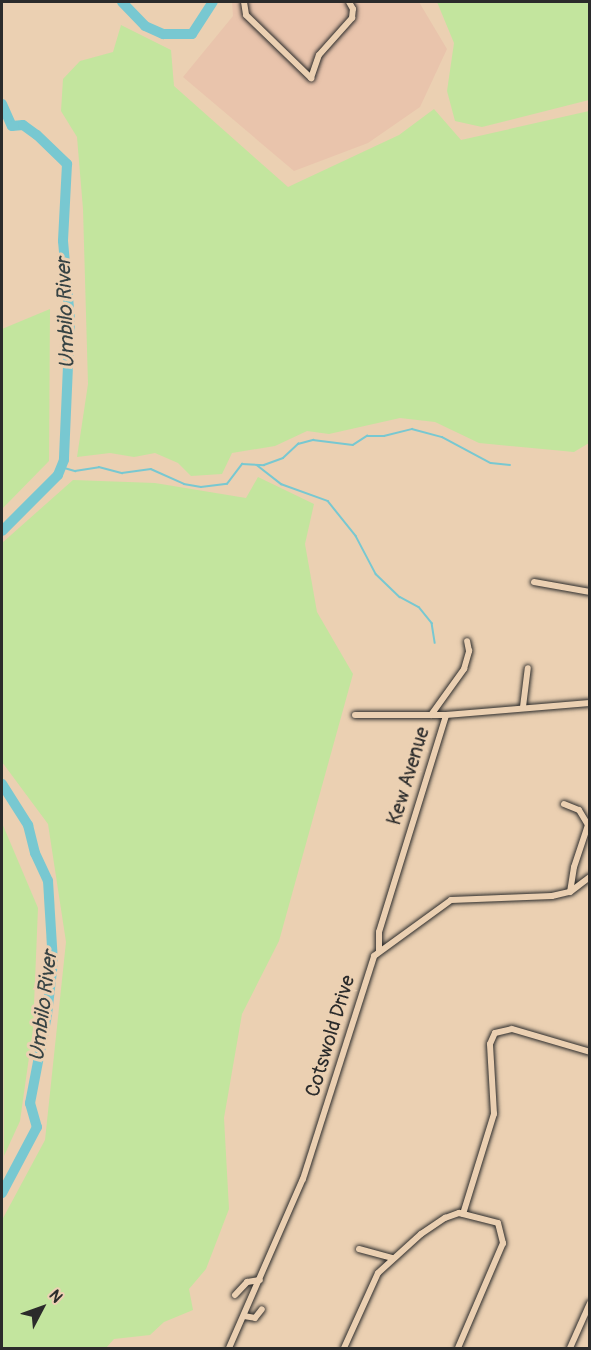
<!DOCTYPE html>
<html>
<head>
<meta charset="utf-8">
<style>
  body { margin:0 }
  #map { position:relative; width:591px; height:1350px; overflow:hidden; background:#ebd0b2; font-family:Pangolin,sans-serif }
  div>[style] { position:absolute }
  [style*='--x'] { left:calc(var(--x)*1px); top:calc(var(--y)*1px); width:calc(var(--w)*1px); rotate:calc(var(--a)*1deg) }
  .built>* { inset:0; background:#e9c4ac }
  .green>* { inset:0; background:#c3e59e }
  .stream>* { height:1.5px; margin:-0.75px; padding:0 0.75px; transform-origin:0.75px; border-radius:0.75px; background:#78c8d1 }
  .river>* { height:10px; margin:-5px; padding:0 5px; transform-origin:5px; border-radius:5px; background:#78c8d1 }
  .roads { filter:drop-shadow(0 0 2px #2b2b2b) drop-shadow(0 0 2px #2b2b2b) }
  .minor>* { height:6px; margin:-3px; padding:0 3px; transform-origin:3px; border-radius:3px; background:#ebd0b2 }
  span { translate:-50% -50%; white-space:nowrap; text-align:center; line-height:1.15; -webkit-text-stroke:6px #ebd0b2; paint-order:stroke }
  .street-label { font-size:20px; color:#2b2b2b }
  .water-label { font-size:21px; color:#374344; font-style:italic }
  .frame { position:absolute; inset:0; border:3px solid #2b2b2b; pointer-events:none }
  .north { position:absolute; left:12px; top:1278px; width:60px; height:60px; -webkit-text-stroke:4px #ebd0b2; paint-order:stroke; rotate:49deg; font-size:16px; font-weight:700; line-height:24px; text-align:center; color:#2b2b2b }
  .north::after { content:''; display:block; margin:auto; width:21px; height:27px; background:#2b2b2b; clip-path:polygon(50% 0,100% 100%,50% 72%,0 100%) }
</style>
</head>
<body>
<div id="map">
  <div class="built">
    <i style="clip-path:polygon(232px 2px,419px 2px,447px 49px,420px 107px,368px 143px,294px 171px,183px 77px,233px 16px)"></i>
  </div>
  <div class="green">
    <i style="clip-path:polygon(437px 2px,589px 2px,589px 100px,482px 127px,455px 121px,447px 91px,454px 43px)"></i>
    <i style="clip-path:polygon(121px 25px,171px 50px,174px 86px,288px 187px,399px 135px,434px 109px,461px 140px,589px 111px,589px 443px,574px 452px,479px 443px,435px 422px,400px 418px,329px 434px,307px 431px,275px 446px,232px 453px,222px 474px,191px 476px,178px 463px,155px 453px,134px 457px,110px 453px,77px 457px,88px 384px,83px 209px,77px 137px,61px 111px,63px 79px,80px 61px,113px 52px)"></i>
    <i style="clip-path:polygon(50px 309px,49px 461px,2px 509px,2px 329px)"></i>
    <i style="clip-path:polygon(258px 477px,314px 504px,305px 544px,317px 612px,353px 674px,279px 941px,242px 1014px,224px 1118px,229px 1209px,206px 1269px,189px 1289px,193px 1310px,164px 1322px,150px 1335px,114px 1339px,106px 1348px,2px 1348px,2px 1220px,45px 1140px,66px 942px,48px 824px,2px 762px,2px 543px,73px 480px,155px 483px,246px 498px)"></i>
    <i style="clip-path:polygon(2px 823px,38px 908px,33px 1029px,20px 1121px,4px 1156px)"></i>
  </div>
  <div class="stream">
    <i style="--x:257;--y:465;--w:31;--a:38"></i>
    <i style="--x:281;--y:484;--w:50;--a:19.9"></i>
    <i style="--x:328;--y:501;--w:45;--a:51.3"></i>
    <i style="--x:356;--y:536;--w:43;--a:62.2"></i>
    <i style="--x:376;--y:574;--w:33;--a:44"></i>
    <i style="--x:400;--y:597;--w:21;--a:28"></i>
    <i style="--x:419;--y:607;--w:21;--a:51"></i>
    <i style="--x:432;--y:623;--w:20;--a:81"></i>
    <i style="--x:61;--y:467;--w:15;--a:16"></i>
    <i style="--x:75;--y:471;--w:24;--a:-9"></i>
    <i style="--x:99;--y:467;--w:24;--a:15"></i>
    <i style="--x:122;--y:473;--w:29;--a:-8"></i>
    <i style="--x:151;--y:469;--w:36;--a:24"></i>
    <i style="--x:184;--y:484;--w:17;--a:10"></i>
    <i style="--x:201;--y:487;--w:26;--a:-7"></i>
    <i style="--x:227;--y:484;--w:25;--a:-53"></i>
    <i style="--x:242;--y:464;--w:22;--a:3"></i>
    <i style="--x:264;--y:465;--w:20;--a:-20"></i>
    <i style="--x:283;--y:458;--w:21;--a:-43"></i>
    <i style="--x:298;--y:444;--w:16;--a:-15"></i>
    <i style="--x:313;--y:440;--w:40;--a:7.1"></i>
    <i style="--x:353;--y:445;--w:17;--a:-33"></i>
    <i style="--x:367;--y:436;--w:17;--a:0"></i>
    <i style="--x:384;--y:436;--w:29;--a:-14"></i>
    <i style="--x:412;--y:429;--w:31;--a:15"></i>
    <i style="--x:442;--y:437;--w:55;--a:28"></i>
    <i style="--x:491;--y:463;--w:19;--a:6"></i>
  </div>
  <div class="river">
    <i style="--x:122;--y:2;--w:33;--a:46"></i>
    <i style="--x:145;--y:26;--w:20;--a:24"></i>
    <i style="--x:163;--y:34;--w:29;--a:0"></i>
    <i style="--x:192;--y:34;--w:38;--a:-57"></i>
    <i style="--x:2;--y:104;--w:24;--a:66"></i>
    <i style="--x:12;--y:126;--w:11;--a:-5"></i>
    <i style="--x:23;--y:125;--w:17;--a:36"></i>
    <i style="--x:37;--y:135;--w:42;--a:44"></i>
    <i style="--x:67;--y:164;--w:77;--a:93"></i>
    <i style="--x:63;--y:241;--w:79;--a:84.9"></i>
    <i style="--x:70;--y:320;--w:140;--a:92.5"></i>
    <i style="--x:64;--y:460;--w:16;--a:112"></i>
    <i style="--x:58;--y:475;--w:79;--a:135"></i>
    <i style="--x:2;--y:784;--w:49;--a:57.6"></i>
    <i style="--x:28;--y:825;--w:29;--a:76"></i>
    <i style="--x:35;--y:853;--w:31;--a:65"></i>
    <i style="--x:48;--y:881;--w:81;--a:86.5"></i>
    <i style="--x:53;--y:962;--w:53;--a:96.5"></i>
    <i style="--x:47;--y:1015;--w:90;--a:100.9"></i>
    <i style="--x:30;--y:1103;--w:25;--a:74"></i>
    <i style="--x:37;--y:1127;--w:75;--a:117.9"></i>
  </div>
  <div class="roads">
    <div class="minor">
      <i style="--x:244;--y:2;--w:13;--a:81"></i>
      <i style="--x:246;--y:15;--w:91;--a:44.1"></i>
      <i style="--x:311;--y:78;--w:24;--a:-71"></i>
      <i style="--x:319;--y:55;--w:50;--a:-48.3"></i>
      <i style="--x:352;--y:18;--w:9;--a:-84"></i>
      <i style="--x:353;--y:9;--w:8;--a:-120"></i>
      <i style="--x:534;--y:582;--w:57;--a:10.1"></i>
      <i style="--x:523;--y:707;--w:39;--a:-83"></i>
      <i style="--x:355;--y:715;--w:91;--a:0"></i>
      <i style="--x:431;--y:715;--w:57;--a:-54.3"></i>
      <i style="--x:464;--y:669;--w:19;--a:-74"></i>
      <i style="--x:469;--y:651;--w:10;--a:-101"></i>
      <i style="--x:564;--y:804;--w:16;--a:22"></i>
      <i style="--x:579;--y:810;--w:17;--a:59"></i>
      <i style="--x:588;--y:825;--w:44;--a:108.4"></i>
      <i style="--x:574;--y:867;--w:25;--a:99"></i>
      <i style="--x:379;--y:951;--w:19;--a:-90"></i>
      <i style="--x:379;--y:932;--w:227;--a:-72.8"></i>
      <i style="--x:446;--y:715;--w:144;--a:-4.8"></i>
      <i style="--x:463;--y:1214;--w:105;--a:-72.8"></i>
      <i style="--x:494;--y:1114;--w:70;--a:-93.3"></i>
      <i style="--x:490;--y:1044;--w:12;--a:-66"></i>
      <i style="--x:495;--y:1033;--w:17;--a:-13"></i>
      <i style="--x:512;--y:1029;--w:81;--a:16.4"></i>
      <i style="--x:359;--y:1249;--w:34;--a:15"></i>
      <i style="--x:235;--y:1295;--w:18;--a:-47"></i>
      <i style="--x:247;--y:1282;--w:13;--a:-9"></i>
      <i style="--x:244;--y:1316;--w:11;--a:10"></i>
      <i style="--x:255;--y:1318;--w:11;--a:-52"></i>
      <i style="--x:229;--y:1348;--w:184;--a:-66.4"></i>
      <i style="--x:303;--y:1179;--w:234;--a:-72.3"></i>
      <i style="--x:374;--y:956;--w:95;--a:-36"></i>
      <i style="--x:451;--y:900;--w:101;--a:-2.3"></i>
      <i style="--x:552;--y:896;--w:18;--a:-13"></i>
      <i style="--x:570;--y:892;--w:25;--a:-37"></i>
      <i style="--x:344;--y:1348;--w:82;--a:-65.6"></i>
      <i style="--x:378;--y:1273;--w:58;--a:-42.2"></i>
      <i style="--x:421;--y:1234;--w:29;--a:-34"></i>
      <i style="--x:445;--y:1218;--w:15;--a:-20"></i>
      <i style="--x:459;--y:1213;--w:40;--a:14.4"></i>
      <i style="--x:498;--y:1223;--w:21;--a:76"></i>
      <i style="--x:503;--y:1243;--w:114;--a:113.2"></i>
      <i style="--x:570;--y:1348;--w:49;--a:-66"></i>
    </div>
  </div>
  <div class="street-label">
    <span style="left:408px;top:776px;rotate:-73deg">Kew Avenue</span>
    <span style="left:330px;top:1036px;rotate:-73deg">Cotswold Drive</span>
  </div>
  <div class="water-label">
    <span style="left:66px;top:313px;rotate:-92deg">Umbilo River</span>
    <span style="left:44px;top:1006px;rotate:-83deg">Umbilo River</span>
  </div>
  <div class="frame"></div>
  <div class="north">N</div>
</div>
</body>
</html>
